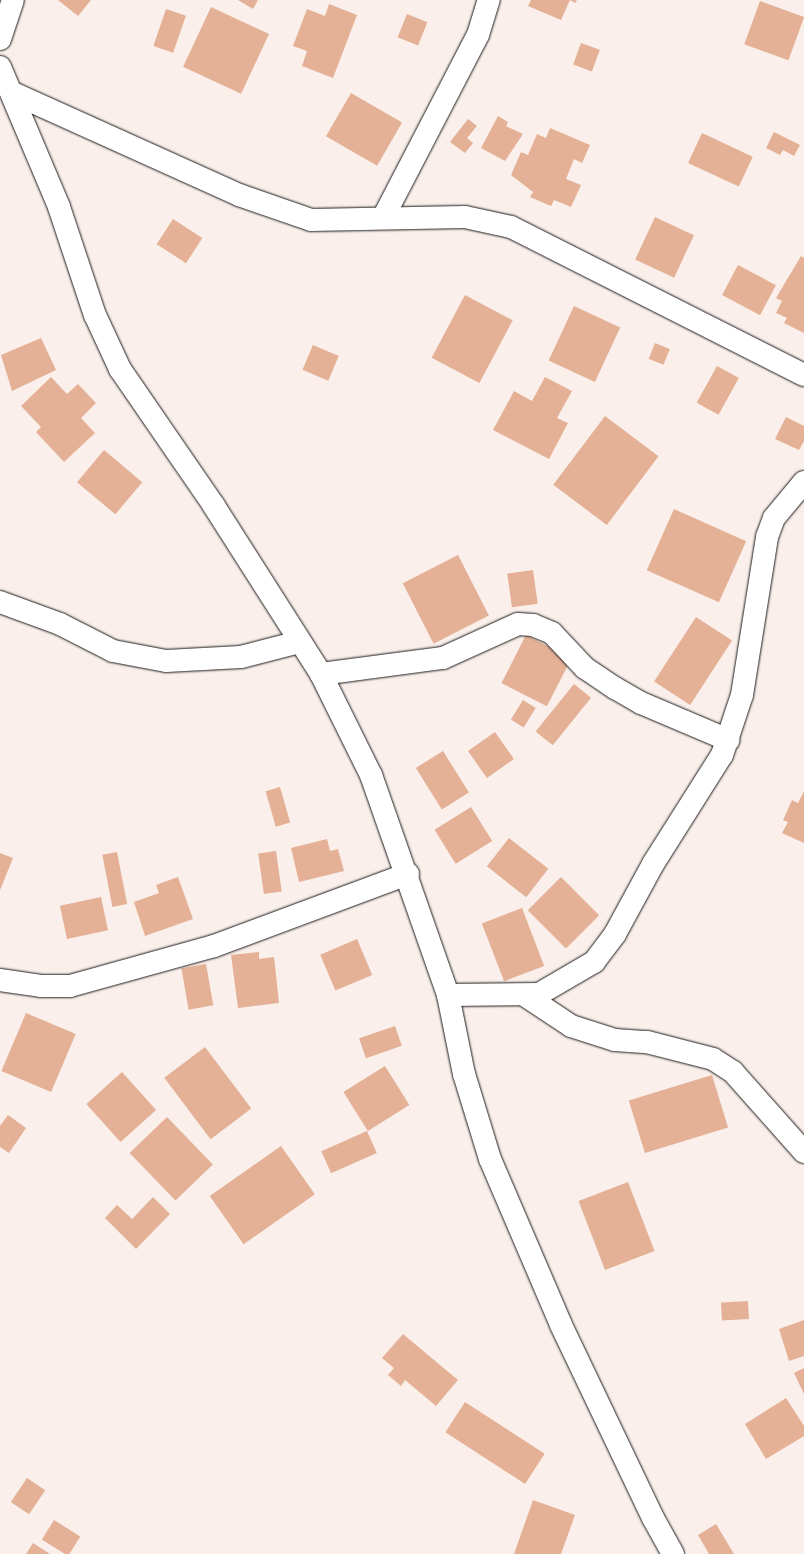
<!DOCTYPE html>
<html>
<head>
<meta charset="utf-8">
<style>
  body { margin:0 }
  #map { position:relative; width:804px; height:1554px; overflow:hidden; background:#faefea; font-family:Mynerve,sans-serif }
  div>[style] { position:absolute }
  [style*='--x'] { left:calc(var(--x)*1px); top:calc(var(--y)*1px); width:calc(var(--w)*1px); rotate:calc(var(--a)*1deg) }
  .building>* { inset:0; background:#e4b196; transform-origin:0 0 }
  .roads { filter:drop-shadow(0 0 1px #1c1c1c) drop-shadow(0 0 1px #1c1c1c) }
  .minor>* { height:22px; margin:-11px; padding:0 11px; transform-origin:11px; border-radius:11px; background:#fff }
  span { translate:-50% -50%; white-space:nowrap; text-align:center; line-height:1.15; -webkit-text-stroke:3px #fff; paint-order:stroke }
</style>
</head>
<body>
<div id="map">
  <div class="building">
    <i style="clip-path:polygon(58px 0,91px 0,78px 16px)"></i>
    <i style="clip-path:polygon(238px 0,258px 0,253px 9px)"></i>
    <i style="clip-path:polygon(531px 0,577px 0,575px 3px,570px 0,561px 20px,528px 6px)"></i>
    <i style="left:760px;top:1px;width:47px;height:46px;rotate:20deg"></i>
    <i style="clip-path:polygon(329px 4px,357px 15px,333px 78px,302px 66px,307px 51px,293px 46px,307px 9px,325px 16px)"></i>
    <i style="left:211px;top:7px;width:64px;height:66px;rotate:25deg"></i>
    <i style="left:166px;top:9px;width:21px;height:39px;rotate:19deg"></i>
    <i style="left:407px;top:14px;width:22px;height:25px;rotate:22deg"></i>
    <i style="left:581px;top:43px;width:20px;height:23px;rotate:20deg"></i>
    <i style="left:351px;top:93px;width:59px;height:50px;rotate:30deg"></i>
    <i style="clip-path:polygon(498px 116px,508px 122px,506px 126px,523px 134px,505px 161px,481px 148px)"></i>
    <i style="clip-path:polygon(468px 119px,477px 126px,467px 138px,473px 143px,465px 153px,450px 142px)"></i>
    <i style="clip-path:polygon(550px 128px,590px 145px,582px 163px,574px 159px,566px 179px,581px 185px,571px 207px,554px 200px,551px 206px,530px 197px,533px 192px,511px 175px,521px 152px,528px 155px,537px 134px,546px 138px)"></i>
    <i style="clip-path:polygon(774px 132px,800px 145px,794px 156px,783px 150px,780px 155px,766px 148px)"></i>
    <i style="left:702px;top:133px;width:56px;height:33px;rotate:25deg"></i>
    <i style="left:655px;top:217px;width:43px;height:47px;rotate:25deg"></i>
    <i style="left:173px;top:219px;width:35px;height:30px;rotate:33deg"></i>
    <i style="clip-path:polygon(801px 256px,804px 258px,804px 333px,784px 323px,787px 318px,776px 313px,782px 301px,776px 298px)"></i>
    <i style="left:738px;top:265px;width:43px;height:34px;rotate:28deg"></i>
    <i style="left:465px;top:295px;width:54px;height:71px;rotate:28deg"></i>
    <i style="left:574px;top:306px;width:51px;height:60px;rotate:25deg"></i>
    <i style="clip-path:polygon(41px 338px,56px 370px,12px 391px,1px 355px)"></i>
    <i style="left:655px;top:343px;width:16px;height:17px;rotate:22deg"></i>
    <i style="left:313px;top:345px;width:28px;height:27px;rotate:23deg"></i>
    <i style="left:717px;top:366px;width:25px;height:42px;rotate:29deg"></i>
    <i style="clip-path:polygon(51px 377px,67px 394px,78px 384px,96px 403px,81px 418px,95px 433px,64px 462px,36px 432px,41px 427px,21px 406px)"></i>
    <i style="clip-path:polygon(545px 377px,572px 391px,557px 418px,568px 423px,549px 459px,493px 430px,514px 391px,532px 401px)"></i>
    <i style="left:605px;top:416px;width:67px;height:86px;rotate:37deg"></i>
    <i style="clip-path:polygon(786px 417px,804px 426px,804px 441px,799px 450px,775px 439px)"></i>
    <i style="left:104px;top:450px;width:50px;height:42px;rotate:40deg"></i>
    <i style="left:674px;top:509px;width:79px;height:67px;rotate:24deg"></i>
    <i style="left:458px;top:555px;width:68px;height:62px;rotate:63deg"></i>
    <i style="left:533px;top:570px;width:34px;height:26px;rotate:82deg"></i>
    <i style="left:696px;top:617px;width:43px;height:77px;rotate:33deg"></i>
    <i style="left:526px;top:635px;width:51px;height:54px;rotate:27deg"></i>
    <i style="left:574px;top:684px;width:22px;height:61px;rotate:39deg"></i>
    <i style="left:523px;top:700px;width:15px;height:23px;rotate:32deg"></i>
    <i style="left:495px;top:732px;width:33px;height:33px;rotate:55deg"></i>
    <i style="left:443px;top:751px;width:49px;height:32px;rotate:58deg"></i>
    <i style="left:280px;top:787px;width:37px;height:15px;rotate:74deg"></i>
    <i style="clip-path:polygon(804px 791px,804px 843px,782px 833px,788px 822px,783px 820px,792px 800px,798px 803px)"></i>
    <i style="left:471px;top:807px;width:40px;height:43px;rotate:58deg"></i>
    <i style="left:509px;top:838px;width:50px;height:36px;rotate:38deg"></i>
    <i style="clip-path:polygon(327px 839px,330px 851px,338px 849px,344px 871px,299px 882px,291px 848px)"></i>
    <i style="left:276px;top:851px;width:41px;height:18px;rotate:82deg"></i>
    <i style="left:117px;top:852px;width:53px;height:15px;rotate:79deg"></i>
    <i style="clip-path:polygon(0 853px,13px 858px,0 890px)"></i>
    <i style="clip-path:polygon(178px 877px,193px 919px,145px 936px,134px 902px,159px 893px,156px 885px)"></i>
    <i style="left:561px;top:877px;width:54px;height:47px;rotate:45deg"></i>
    <i style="left:101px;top:897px;width:34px;height:42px;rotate:78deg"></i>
    <i style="left:522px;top:908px;width:62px;height:43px;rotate:69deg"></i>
    <i style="left:357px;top:939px;width:39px;height:40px;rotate:67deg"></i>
    <i style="clip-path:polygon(259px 952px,259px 959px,274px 957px,279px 1003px,238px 1008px,231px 955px)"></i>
    <i style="left:206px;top:964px;width:42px;height:25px;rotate:80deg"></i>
    <i style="left:26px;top:1013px;width:54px;height:63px;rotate:23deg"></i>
    <i style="left:395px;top:1026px;width:21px;height:38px;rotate:71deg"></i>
    <i style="left:205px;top:1047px;width:77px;height:51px;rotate:53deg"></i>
    <i style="left:385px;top:1066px;width:46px;height:49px;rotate:58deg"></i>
    <i style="left:122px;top:1072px;width:51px;height:48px;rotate:48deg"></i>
    <i style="left:712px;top:1075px;width:55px;height:87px;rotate:73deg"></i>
    <i style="clip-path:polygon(8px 1115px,26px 1128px,9px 1153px,0 1147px,0 1126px)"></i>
    <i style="left:167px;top:1117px;width:66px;height:52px;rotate:46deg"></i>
    <i style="left:367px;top:1131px;width:24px;height:50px;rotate:66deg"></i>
    <i style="left:281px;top:1146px;width:59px;height:87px;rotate:55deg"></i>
    <i style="left:628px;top:1182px;width:74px;height:53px;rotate:69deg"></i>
    <i style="clip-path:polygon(153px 1197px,170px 1214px,136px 1249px,105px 1218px,117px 1205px,132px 1219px)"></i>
    <i style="left:748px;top:1301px;width:18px;height:27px;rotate:87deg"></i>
    <i style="clip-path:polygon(804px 1320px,804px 1356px,789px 1361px,779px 1329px)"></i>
    <i style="clip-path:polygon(403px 1334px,458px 1380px,436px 1406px,405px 1380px,401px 1386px,388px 1375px,394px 1368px,382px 1358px)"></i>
    <i style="clip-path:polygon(804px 1368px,804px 1394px,794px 1373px)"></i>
    <i style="clip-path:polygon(786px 1398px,804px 1426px,804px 1436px,766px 1459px,745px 1424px)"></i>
    <i style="left:465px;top:1402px;width:95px;height:36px;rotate:33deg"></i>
    <i style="left:27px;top:1478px;width:22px;height:29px;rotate:34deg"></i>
    <i style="clip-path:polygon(533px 1500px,575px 1515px,561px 1554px,514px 1554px)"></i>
    <i style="left:54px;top:1520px;width:31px;height:23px;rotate:32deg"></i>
    <i style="clip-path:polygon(716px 1524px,734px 1554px,709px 1554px,698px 1535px)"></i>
    <i style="clip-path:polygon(33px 1543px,50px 1554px,26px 1554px)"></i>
  </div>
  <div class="roads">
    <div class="minor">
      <i style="--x:0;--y:39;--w:41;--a:-71.6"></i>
      <i style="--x:0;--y:67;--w:152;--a:67.1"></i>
      <i style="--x:59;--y:207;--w:114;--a:71.6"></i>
      <i style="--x:95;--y:315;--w:60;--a:65.2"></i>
      <i style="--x:120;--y:369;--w:166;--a:55.5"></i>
      <i style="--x:214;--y:506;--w:199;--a:57.5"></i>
      <i style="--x:321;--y:674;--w:113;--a:63.7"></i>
      <i style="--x:371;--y:775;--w:233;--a:70.7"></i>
      <i style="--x:448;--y:995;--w:81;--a:78.6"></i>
      <i style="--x:464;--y:1074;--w:89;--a:73"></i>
      <i style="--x:490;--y:1159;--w:181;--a:66.8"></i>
      <i style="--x:561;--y:1325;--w:214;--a:64.5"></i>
      <i style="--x:653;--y:1518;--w:41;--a:60.9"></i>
      <i style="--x:13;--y:93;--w:248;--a:24.3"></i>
      <i style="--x:239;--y:195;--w:76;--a:19.1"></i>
      <i style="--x:311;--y:220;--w:154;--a:-1.1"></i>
      <i style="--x:465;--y:217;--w:47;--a:12.3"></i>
      <i style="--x:511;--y:227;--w:328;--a:26.8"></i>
      <i style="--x:383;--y:218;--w:206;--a:-62.6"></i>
      <i style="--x:478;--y:35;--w:37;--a:-73"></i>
      <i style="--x:0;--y:602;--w:64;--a:20.1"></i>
      <i style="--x:60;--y:624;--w:59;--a:27"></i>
      <i style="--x:113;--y:651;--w:54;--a:10.7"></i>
      <i style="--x:166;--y:661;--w:75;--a:-3.1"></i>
      <i style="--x:241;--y:657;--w:60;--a:-14.5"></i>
      <i style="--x:321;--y:674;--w:123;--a:-7.5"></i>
      <i style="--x:443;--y:658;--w:82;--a:-24.4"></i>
      <i style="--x:518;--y:624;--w:15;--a:4"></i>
      <i style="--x:533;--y:625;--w:21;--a:23"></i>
      <i style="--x:552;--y:633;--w:48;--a:46.7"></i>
      <i style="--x:585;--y:668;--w:36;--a:34"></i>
      <i style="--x:615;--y:688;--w:30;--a:30"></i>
      <i style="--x:641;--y:703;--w:95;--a:23"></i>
      <i style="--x:0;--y:980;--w:41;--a:8.3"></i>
      <i style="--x:41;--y:986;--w:29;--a:0"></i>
      <i style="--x:70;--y:986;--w:149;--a:-15.5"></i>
      <i style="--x:214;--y:946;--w:207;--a:-20.4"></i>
      <i style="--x:448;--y:995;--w:91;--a:-0.6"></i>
      <i style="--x:539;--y:994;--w:64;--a:-30.2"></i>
      <i style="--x:594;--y:962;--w:35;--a:-53"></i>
      <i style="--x:615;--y:934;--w:80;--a:-61.5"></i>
      <i style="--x:653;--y:864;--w:129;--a:-57.7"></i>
      <i style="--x:722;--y:755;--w:63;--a:-71.6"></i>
      <i style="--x:742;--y:695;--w:160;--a:-81"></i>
      <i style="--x:767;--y:537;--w:20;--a:-70"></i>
      <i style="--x:774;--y:518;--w:47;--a:-50.2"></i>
      <i style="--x:526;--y:996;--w:54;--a:33.7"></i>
      <i style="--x:571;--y:1026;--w:46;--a:17.7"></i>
      <i style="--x:615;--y:1040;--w:32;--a:4"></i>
      <i style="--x:647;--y:1042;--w:68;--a:14.4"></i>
      <i style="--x:713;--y:1059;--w:24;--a:33"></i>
      <i style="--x:733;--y:1072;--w:107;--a:48.4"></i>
    </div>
  </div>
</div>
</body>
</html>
